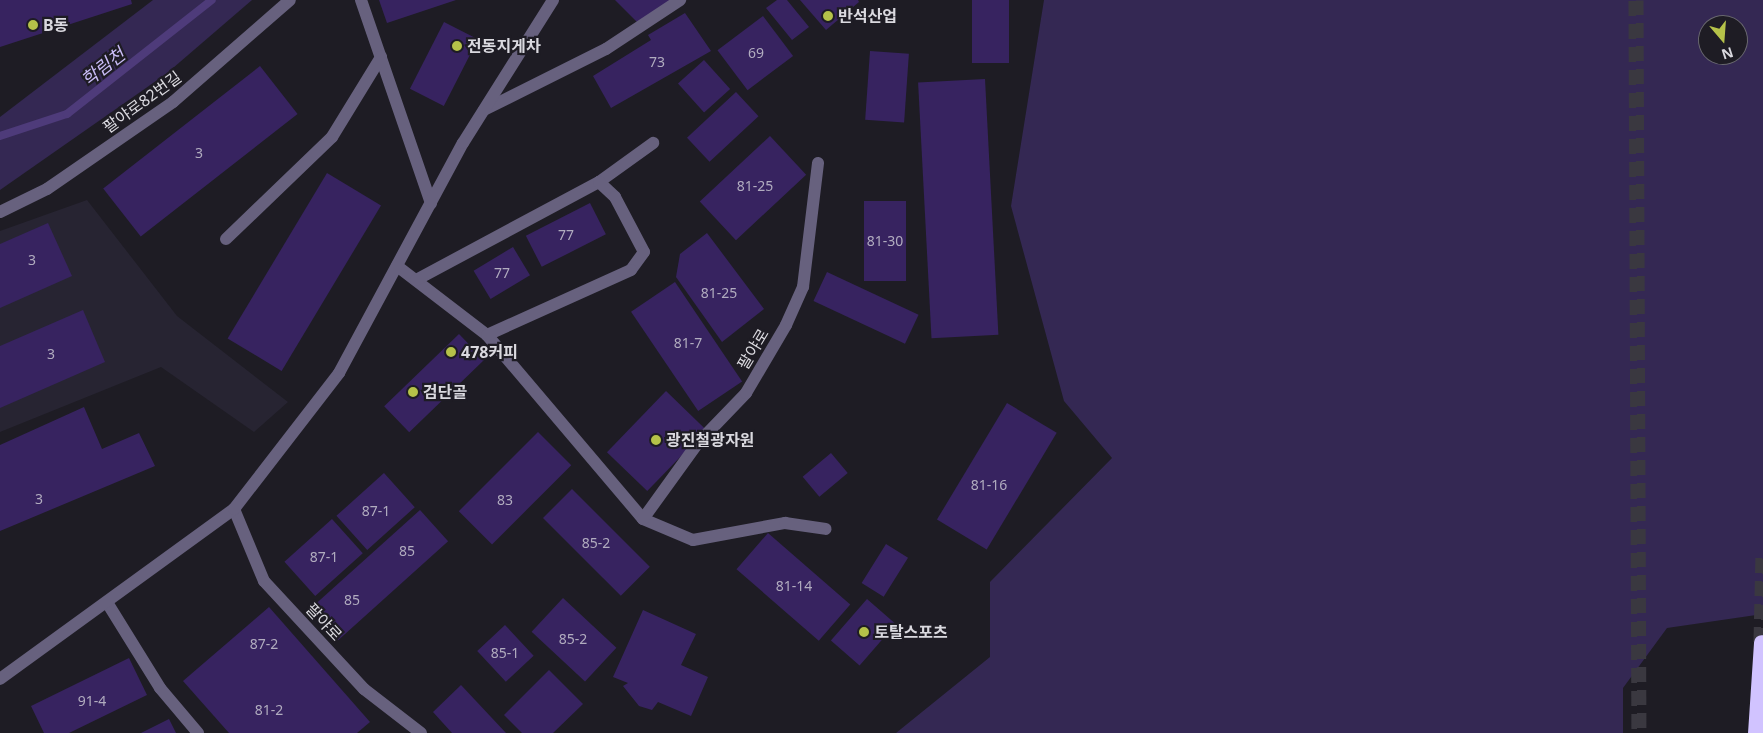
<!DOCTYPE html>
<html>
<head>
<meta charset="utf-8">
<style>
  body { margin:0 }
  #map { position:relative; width:1763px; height:733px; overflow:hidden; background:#1e1c24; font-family:"Noto Sans","Noto Sans KR",sans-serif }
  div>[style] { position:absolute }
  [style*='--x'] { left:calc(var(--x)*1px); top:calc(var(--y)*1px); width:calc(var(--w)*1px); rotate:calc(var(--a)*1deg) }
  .built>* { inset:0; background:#272432 }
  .green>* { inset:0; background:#342853 }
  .stream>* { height:8px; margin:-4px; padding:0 4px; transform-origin:4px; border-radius:4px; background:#4e3b7a }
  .building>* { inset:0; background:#372360; transform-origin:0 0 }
  .highway-tunnel>* { height:15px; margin-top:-7.5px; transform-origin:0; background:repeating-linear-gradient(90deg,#3a3840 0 15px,transparent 0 23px) }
  .minor>* { height:12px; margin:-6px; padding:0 6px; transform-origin:6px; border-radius:6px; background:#67617e }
  .highway>* { height:15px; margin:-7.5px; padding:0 7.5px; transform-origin:7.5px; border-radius:7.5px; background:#d1c3ff }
  .dots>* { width:14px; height:14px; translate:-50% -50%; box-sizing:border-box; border:2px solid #1e1c24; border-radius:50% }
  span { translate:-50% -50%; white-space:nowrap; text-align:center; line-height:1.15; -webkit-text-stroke:4.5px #1e1c24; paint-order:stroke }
  .number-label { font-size:14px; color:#b1acbf }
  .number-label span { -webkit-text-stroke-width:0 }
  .poi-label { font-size:16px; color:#dad9df; font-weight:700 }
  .left { translate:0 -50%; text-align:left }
  .street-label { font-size:16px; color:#dad9df }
  .water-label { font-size:18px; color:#cabdf7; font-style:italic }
  .north { position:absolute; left:1698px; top:15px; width:50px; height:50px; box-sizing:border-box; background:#1e1c24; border:1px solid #69686f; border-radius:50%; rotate:162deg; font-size:14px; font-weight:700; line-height:20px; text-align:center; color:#dad9df }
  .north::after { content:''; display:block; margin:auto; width:18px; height:22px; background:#b5c249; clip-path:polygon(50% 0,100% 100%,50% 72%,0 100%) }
</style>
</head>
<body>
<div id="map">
  <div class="built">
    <i style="clip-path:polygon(87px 200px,177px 316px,288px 402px,254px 432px,161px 367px,0 432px,0 231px)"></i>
  </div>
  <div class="green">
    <i style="clip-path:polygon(153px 0,252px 0,166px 74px,0 190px,0 117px)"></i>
    <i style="clip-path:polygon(evenodd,1044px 0,1763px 0,1763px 614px,1667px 628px,1623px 688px,1623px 733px,896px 733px,990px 657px,990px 582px,1112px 458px,1064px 401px,1011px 206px,1044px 0,1708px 25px,1738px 25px,1738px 55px,1708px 55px,1708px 25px)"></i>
  </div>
  <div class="stream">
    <i style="--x:0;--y:136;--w:71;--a:-18.2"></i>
    <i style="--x:67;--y:114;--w:184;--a:-38.2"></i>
  </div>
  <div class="building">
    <i style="clip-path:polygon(0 0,131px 0,132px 4px,0 47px)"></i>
    <i style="clip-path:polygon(379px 0,456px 0,387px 23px)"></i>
    <i style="clip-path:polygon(615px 0,673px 0,638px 23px)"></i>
    <i style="clip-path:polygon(777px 0,787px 0,809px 27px,792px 40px,766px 8px)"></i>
    <i style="clip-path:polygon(800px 0,858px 0,859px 2px,826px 30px)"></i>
    <i style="left:972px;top:0;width:37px;height:63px"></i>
    <i style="clip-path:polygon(685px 13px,711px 51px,611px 108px,593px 76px,651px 40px,648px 35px)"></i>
    <i style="left:763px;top:16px;width:50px;height:57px;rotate:53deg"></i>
    <i style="left:444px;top:22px;width:38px;height:75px;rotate:27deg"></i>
    <i style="left:870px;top:51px;width:39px;height:69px;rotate:4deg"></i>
    <i style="left:704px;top:60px;width:39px;height:35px;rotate:48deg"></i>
    <i style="left:260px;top:66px;width:61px;height:199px;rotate:52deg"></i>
    <i style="left:985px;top:79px;width:256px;height:67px;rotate:87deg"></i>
    <i style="left:736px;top:92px;width:33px;height:67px;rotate:47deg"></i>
    <i style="left:770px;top:136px;width:53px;height:96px;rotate:47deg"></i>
    <i style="left:327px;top:173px;width:63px;height:193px;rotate:31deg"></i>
    <i style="left:864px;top:201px;width:42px;height:80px"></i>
    <i style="left:590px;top:203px;width:35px;height:72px;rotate:63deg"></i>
    <i style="clip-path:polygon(48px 223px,72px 276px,0 308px,0 244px)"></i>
    <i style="clip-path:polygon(707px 233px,764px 309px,722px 342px,676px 277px,680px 254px)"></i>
    <i style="left:513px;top:247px;width:33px;height:46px;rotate:59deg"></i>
    <i style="left:827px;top:272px;width:101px;height:32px;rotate:25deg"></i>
    <i style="left:675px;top:282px;width:120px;height:53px;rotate:56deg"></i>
    <i style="clip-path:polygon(83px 310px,105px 362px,0 408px,0 346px)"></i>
    <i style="left:459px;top:334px;width:36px;height:104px;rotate:46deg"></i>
    <i style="left:666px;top:391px;width:56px;height:85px;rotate:44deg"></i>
    <i style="left:1007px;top:403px;width:58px;height:136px;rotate:31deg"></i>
    <i style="clip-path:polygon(84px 407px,102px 449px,139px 433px,155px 466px,0 531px,0 445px)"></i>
    <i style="left:538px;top:432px;width:47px;height:112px;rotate:45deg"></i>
    <i style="left:831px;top:453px;width:26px;height:37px;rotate:50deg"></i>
    <i style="left:384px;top:473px;width:46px;height:64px;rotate:48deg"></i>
    <i style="left:572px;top:489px;width:110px;height:41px;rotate:45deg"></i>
    <i style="left:420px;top:510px;width:42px;height:148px;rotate:48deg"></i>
    <i style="left:332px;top:519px;width:46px;height:64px;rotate:48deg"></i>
    <i style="left:768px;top:533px;width:109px;height:48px;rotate:41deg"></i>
    <i style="left:886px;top:544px;width:26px;height:46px;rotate:32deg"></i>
    <i style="left:563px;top:598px;width:73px;height:46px;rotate:43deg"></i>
    <i style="left:867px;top:599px;width:38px;height:55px;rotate:41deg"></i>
    <i style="clip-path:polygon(269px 607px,370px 722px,357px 733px,229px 733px,183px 681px)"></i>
    <i style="clip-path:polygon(643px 610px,696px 634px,681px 665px,708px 677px,691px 716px,658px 702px,652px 710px,639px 706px,623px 686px,628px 683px,613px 677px)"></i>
    <i style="left:505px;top:625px;width:42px;height:38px;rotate:47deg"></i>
    <i style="clip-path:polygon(129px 658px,147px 695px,69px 733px,44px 733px,31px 706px)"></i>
    <i style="clip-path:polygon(549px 670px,583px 704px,553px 733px,522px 733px,504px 715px)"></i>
    <i style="clip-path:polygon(461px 685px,506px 733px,452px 733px,433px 712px)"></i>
    <i style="clip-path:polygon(169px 719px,176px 733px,141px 733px)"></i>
  </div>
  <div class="highway-tunnel">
    <i style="--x:1636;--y:0;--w:733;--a:89.77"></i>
    <i style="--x:1761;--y:642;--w:91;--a:-88.7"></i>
  </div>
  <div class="minor">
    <i style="--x:361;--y:0;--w:215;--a:71"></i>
    <i style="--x:484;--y:110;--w:136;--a:-26.6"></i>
    <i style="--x:606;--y:49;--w:89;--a:-33.5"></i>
    <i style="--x:599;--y:182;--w:67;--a:-35.8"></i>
    <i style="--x:0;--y:212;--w:52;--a:-26.1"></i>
    <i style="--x:47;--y:189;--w:153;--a:-34.6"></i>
    <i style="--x:173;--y:102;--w:155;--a:-41.1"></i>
    <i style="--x:226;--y:239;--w:147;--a:-43.9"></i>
    <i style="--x:332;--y:137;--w:94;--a:-58.5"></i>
    <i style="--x:397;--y:266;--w:113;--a:37.5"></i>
    <i style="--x:487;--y:335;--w:241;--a:49.7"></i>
    <i style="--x:643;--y:519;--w:54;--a:22.8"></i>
    <i style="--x:693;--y:540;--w:94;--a:-10.5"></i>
    <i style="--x:785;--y:523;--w:41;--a:8.3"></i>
    <i style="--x:416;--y:280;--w:208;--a:-28.2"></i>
    <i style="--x:599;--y:182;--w:22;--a:43"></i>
    <i style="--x:615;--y:197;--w:62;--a:62.2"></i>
    <i style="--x:644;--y:252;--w:22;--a:126"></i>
    <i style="--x:631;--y:270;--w:158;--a:155.7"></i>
    <i style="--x:234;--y:509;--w:78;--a:67.4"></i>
    <i style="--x:264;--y:581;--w:147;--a:47.2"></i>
    <i style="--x:364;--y:689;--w:72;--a:37.7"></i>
    <i style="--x:643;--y:519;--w:92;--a:-54.2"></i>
    <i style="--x:697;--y:444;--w:71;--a:-46.1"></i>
    <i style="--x:746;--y:393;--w:79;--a:-59.5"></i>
    <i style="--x:786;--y:325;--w:42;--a:-65.9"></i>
    <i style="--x:803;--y:287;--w:125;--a:-83.1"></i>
    <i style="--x:108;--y:604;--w:99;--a:58.2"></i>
    <i style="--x:160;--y:688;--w:59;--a:49.8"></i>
    <i style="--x:0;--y:679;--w:289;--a:-36"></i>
    <i style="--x:234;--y:509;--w:172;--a:-52.3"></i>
    <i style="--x:339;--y:373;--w:261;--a:-61.7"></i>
    <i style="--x:463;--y:143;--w:169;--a:-57.8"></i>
  </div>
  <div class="highway">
    <i style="--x:1755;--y:733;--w:91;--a:-86.2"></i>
  </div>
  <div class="dots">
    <i style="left:828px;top:16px;background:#b5c249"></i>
    <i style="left:33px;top:25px;background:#b5c249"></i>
    <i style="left:457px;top:46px;background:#b5c249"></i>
    <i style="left:451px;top:352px;background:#b5c249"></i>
    <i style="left:413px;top:392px;background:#b5c249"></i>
    <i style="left:656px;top:440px;background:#b5c249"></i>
    <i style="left:864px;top:632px;background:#b5c249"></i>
  </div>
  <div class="number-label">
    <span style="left:756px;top:53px">69</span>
    <span style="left:657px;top:62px">73</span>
    <span style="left:199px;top:153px">3</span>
    <span style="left:755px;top:186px">81-25</span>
    <span style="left:566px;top:235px">77</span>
    <span style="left:885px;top:241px">81-30</span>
    <span style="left:32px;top:260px">3</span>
    <span style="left:502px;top:273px">77</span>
    <span style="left:719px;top:293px">81-25</span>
    <span style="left:688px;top:343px">81-7</span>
    <span style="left:51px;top:354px">3</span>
    <span style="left:989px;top:485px">81-16</span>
    <span style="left:39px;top:499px">3</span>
    <span style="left:505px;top:500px">83</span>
    <span style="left:376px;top:511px">87-1</span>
    <span style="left:596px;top:543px">85-2</span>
    <span style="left:407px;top:551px">85</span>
    <span style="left:324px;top:557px">87-1</span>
    <span style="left:794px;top:586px">81-14</span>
    <span style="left:352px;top:600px">85</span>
    <span style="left:573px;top:639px">85-2</span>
    <span style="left:264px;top:644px">87-2</span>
    <span style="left:505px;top:653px">85-1</span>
    <span style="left:92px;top:701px">91-4</span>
    <span style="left:269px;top:710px">81-2</span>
  </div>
  <div class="poi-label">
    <span class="left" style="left:838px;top:16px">반석산업</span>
    <span class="left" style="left:43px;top:25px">B동</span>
    <span class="left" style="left:467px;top:46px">전동지게차</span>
    <span class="left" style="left:461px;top:352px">478커피</span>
    <span class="left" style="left:423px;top:392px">검단골</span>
    <span class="left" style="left:666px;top:440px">광진철광자원</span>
    <span class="left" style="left:874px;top:632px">토탈스포츠</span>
  </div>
  <div class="street-label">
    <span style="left:142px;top:102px;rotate:-36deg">팔야로82번길</span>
    <span style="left:753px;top:349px;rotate:-59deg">팔야로</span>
    <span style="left:324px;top:622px;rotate:47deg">팔야로</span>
  </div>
  <div class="water-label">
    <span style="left:103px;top:67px;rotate:-38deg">학림천</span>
  </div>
  <div class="north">N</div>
</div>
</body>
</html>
